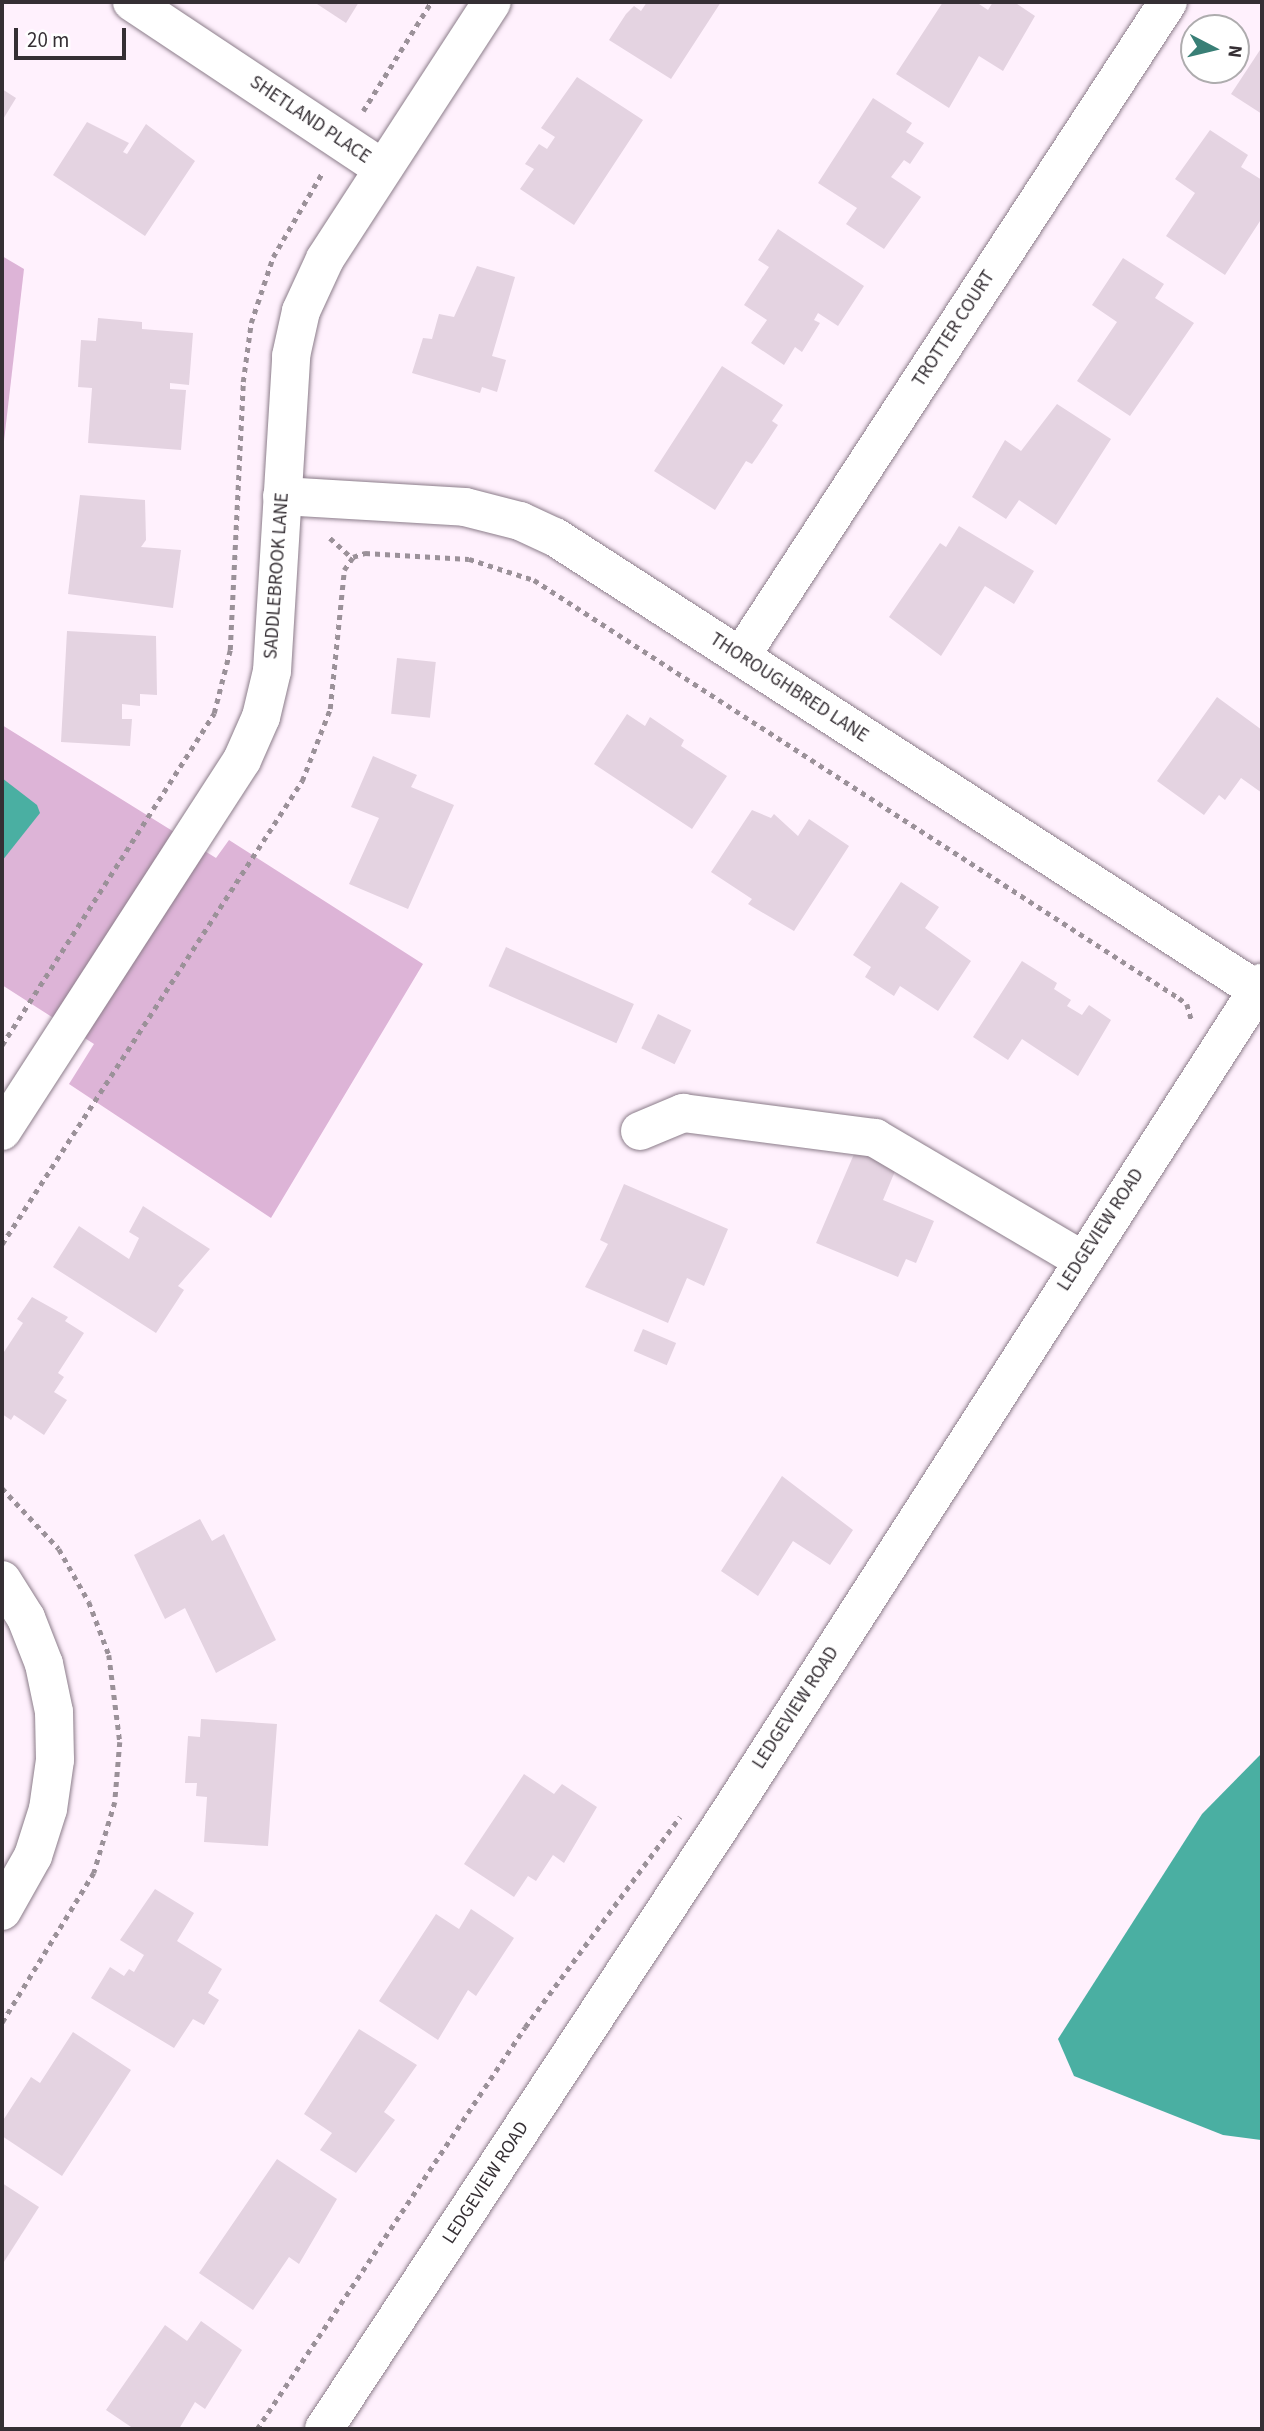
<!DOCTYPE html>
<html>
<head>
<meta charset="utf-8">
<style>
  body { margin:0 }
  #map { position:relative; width:1264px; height:2431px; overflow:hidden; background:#fff1fd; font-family:"Source Sans 3",sans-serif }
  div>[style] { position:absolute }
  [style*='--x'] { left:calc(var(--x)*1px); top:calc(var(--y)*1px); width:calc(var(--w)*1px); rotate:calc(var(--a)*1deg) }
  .green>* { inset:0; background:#ddb4d7 }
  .water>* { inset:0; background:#4aafa2 }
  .building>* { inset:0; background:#e4d3e1; transform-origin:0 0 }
  .path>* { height:4.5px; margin-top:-2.25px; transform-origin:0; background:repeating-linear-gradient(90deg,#9b9199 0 5px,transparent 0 10px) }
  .roads { filter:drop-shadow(0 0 2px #8c7d8a) drop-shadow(0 0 2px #8c7d8a) }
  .minor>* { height:38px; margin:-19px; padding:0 19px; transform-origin:19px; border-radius:19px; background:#fff }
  span { translate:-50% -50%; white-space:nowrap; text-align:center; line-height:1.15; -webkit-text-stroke:5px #fff; paint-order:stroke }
  .street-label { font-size:19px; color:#352f34 }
  .frame { position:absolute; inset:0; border:4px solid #352f34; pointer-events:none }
  .north { position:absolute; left:1180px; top:14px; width:70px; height:70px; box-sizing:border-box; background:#fff; border:2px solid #aeacae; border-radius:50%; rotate:97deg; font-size:19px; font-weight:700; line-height:28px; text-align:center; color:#352f34 }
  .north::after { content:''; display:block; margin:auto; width:24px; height:32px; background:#397f76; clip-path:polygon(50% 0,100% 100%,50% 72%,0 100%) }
  .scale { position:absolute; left:14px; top:28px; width:112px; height:32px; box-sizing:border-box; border:4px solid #352f34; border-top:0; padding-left:9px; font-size:21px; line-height:24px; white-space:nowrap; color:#352f34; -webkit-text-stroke:5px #fff; paint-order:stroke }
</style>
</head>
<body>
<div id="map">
  <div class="green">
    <i style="clip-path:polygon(2px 256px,24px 269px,2px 458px)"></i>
    <i style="clip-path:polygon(2px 725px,216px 858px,229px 840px,423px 964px,271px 1218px,69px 1084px,94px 1044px,2px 985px)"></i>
  </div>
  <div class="water">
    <i style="clip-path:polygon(2px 778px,37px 805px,40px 813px,2px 861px)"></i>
    <i style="clip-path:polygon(1262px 1753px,1262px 2139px,1261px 2140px,1223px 2135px,1074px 2076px,1058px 2039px,1202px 1814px)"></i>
  </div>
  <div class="building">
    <i style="clip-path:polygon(314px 2px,359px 2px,346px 23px)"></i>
    <i style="clip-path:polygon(647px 2px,721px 2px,671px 79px,609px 40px,626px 14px,634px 6px,641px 11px)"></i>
    <i style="clip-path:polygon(943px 2px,976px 2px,988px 10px,993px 2px,1014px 2px,1035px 16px,1003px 71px,979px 56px,949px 108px,896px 74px)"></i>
    <i style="clip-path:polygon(1260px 50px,1262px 52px,1262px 114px,1231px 94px)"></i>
    <i style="clip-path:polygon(577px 77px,643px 120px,574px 225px,520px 189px,534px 169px,525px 164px,539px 144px,547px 149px,555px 137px,541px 128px)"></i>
    <i style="clip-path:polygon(2px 89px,16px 98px,2px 121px)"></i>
    <i style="clip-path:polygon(873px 98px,912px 123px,906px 132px,924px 143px,910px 164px,904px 160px,891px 177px,921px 197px,884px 249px,846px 224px,857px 208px,818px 183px)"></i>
    <i style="clip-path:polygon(87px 122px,129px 143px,123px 152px,127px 154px,146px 124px,195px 161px,145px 236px,53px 175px)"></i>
    <i style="clip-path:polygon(1210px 130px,1248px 155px,1241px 167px,1262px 180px,1262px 218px,1225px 275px,1166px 236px,1195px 193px,1175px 179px)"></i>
    <i style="clip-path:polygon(778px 229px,864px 286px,838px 326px,818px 313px,814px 320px,820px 323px,802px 352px,795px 347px,784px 365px,751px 343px,767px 320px,744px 305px,769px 267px,758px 260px)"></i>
    <i style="clip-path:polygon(1123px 258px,1164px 284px,1155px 298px,1194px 323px,1130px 416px,1077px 381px,1117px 322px,1092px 305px)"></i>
    <i style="clip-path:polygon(477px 266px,515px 277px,492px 356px,506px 360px,497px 392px,482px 387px,480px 393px,412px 373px,423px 338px,432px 339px,439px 314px,454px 317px)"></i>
    <i style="clip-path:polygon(98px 318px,142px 322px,142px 329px,193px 333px,189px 385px,170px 383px,170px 389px,186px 390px,181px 450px,88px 443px,92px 388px,78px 387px,81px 340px,96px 341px)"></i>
    <i style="clip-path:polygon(722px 366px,783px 405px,772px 421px,778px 425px,757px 457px,752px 464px,746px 461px,715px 510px,654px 471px)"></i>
    <i style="clip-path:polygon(1057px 404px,1111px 439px,1056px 525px,1019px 500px,1006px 519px,972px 497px,1005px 440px,1021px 451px)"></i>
    <i style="clip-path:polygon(80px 495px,145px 500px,146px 540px,141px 547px,181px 550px,173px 608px,68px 594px)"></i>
    <i style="clip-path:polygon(959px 526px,1034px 571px,1014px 604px,985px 586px,941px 656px,889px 617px,940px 543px,946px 547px)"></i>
    <i style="clip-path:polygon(67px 631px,156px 636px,157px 695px,140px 694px,140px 706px,122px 704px,122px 719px,132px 719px,130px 746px,61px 742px)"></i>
    <i style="left:397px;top:658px;width:39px;height:56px;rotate:6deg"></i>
    <i style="clip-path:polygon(1217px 697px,1262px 730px,1262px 793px,1241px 778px,1225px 800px,1219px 795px,1204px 815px,1157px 781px)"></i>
    <i style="clip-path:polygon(627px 714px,645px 726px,650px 717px,684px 740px,681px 746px,727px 776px,692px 829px,594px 764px)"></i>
    <i style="clip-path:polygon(373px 756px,417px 775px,411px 787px,454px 805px,408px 909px,349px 884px,379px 818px,351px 807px)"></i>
    <i style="clip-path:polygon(752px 810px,771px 818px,774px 814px,798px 836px,809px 819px,849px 846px,794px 931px,748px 904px,752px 899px,711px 872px)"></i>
    <i style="clip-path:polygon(901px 882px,939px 907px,925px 928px,971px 961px,938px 1011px,900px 986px,894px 996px,865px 977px,871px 967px,853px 955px)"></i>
    <i style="left:506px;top:947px;width:140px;height:43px;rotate:24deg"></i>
    <i style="clip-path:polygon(1022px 961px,1057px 983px,1054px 989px,1071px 1000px,1067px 1006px,1082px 1015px,1089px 1005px,1111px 1020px,1078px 1076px,1022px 1039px,1008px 1060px,973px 1037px)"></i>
    <i style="left:658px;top:1014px;width:37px;height:38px;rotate:26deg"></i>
    <i style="clip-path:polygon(857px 1147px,898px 1164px,883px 1200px,934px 1221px,916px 1263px,906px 1259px,898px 1277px,816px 1243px)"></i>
    <i style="clip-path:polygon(624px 1184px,728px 1229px,704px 1286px,687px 1278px,668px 1323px,585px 1287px,608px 1244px,600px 1240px)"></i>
    <i style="clip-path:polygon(143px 1206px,210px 1249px,178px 1286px,184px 1290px,156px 1333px,53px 1267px,79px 1226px,129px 1259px,139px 1238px,129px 1232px)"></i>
    <i style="clip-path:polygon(32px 1297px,68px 1317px,65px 1321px,84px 1333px,58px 1373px,64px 1377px,54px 1392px,67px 1400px,44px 1435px,14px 1415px,11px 1420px,2px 1414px,2px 1355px,23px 1323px,17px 1319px)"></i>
    <i style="left:643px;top:1329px;width:36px;height:24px;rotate:23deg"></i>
    <i style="clip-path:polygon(782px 1476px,853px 1530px,830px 1565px,793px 1541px,758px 1596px,721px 1571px)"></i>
    <i style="clip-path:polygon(200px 1519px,212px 1541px,224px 1534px,276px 1640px,216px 1673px,185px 1608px,165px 1619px,134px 1555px)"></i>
    <i style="clip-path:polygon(201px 1719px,277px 1724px,268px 1846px,204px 1842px,207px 1797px,196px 1796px,197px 1783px,185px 1783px,188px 1736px,200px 1737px)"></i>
    <i style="clip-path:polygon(524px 1774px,554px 1794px,562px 1784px,597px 1807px,564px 1863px,553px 1855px,536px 1881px,528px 1876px,514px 1897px,464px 1864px)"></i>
    <i style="clip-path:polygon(155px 1889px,194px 1913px,177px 1941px,222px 1969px,208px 1993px,219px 2000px,204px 2025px,193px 2019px,174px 2048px,91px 1998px,110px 1967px,124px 1976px,129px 1969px,134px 1972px,144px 1955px,120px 1940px)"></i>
    <i style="clip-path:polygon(471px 1909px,514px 1938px,476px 1996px,468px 1990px,438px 2040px,379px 2001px,436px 1914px,459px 1929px)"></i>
    <i style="clip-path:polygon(359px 2029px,417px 2065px,384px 2112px,395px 2120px,356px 2173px,320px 2150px,332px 2133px,304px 2114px)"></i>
    <i style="clip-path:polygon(73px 2032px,131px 2070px,62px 2176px,2px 2136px,2px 2122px,31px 2077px,40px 2083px)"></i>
    <i style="clip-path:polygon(277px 2159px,337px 2199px,299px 2264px,289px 2257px,253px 2310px,199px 2273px)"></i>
    <i style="clip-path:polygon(2px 2183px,39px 2207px,2px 2265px)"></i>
    <i style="clip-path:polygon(201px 2321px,242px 2350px,205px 2409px,195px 2402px,179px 2429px,134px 2429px,106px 2410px,165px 2325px,187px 2341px)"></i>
  </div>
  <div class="path">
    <i style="--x:363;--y:111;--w:128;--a:-58"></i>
    <i style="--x:330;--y:538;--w:30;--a:42"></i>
    <i style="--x:2;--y:1045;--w:394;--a:-57.4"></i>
    <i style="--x:214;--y:713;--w:65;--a:-75.7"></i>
    <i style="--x:230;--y:650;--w:268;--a:-87.2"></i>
    <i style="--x:243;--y:382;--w:60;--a:-82.3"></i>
    <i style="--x:251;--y:323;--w:70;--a:-71.6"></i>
    <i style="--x:273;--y:257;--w:97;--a:-59.7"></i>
    <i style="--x:2;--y:1244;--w:552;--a:-57.06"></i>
    <i style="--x:302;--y:781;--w:77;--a:-68.7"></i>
    <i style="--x:330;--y:709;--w:140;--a:-84.2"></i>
    <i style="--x:344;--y:570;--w:16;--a:-55"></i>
    <i style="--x:353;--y:557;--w:13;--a:-18"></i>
    <i style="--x:365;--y:553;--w:104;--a:3.3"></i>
    <i style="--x:469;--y:559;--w:68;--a:17.9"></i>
    <i style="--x:534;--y:580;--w:769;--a:32.95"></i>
    <i style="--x:1179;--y:998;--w:10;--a:37"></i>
    <i style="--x:1187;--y:1004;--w:18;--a:74"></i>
    <i style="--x:2;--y:1488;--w:83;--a:46.9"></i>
    <i style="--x:59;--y:1549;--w:61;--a:60.5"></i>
    <i style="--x:89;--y:1602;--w:57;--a:69.3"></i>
    <i style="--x:109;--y:1655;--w:88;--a:82.8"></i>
    <i style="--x:120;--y:1742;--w:60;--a:94.8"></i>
    <i style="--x:115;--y:1802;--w:74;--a:106.5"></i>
    <i style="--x:94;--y:1873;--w:176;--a:121.5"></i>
    <i style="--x:257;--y:2429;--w:483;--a:-56.3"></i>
    <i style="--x:525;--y:2027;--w:261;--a:-53.6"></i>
  </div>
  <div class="roads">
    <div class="minor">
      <i style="--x:132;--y:2;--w:301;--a:33.6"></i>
      <i style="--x:282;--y:496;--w:183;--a:3.4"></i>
      <i style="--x:465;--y:507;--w:57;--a:14.3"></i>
      <i style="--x:520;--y:521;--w:38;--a:25"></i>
      <i style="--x:555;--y:537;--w:835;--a:32.83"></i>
      <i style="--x:741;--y:656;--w:781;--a:-56.86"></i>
      <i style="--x:2;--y:1131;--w:442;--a:-57.1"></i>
      <i style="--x:242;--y:760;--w:47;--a:-66.2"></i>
      <i style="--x:261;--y:717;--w:47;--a:-76.6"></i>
      <i style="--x:272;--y:671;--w:316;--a:-86.5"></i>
      <i style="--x:291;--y:356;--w:46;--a:-77.5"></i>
      <i style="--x:301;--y:311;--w:57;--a:-65.2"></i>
      <i style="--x:325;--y:259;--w:306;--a:-57"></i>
      <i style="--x:640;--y:1131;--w:47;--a:-22.7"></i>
      <i style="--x:683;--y:1113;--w:194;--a:7.4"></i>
      <i style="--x:875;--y:1138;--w:240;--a:30.5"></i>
      <i style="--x:2;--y:1580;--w:45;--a:57.7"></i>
      <i style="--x:26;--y:1618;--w:49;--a:68.6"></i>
      <i style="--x:44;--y:1664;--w:49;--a:78.2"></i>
      <i style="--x:54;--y:1712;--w:48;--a:88.8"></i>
      <i style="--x:55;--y:1760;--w:49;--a:98.1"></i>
      <i style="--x:48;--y:1809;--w:49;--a:107.7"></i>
      <i style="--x:33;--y:1856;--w:63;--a:119.4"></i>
      <i style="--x:324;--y:2429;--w:735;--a:-56.66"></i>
      <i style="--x:728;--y:1815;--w:989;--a:-57.31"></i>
    </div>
  </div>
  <div class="street-label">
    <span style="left:310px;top:120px;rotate:34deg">SHETLAND PLACE</span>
    <span style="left:954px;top:329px;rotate:-57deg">TROTTER COURT</span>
    <span style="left:277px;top:576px;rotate:-86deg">SADDLEBROOK LANE</span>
    <span style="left:789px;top:688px;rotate:33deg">THOROUGHBRED LANE</span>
    <span style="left:1101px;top:1230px;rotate:-57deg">LEDGEVIEW ROAD</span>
    <span style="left:796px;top:1708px;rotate:-57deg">LEDGEVIEW ROAD</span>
    <span style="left:486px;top:2183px;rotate:-57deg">LEDGEVIEW ROAD</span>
  </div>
  <div class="frame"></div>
  <div class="north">N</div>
  <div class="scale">20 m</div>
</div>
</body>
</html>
